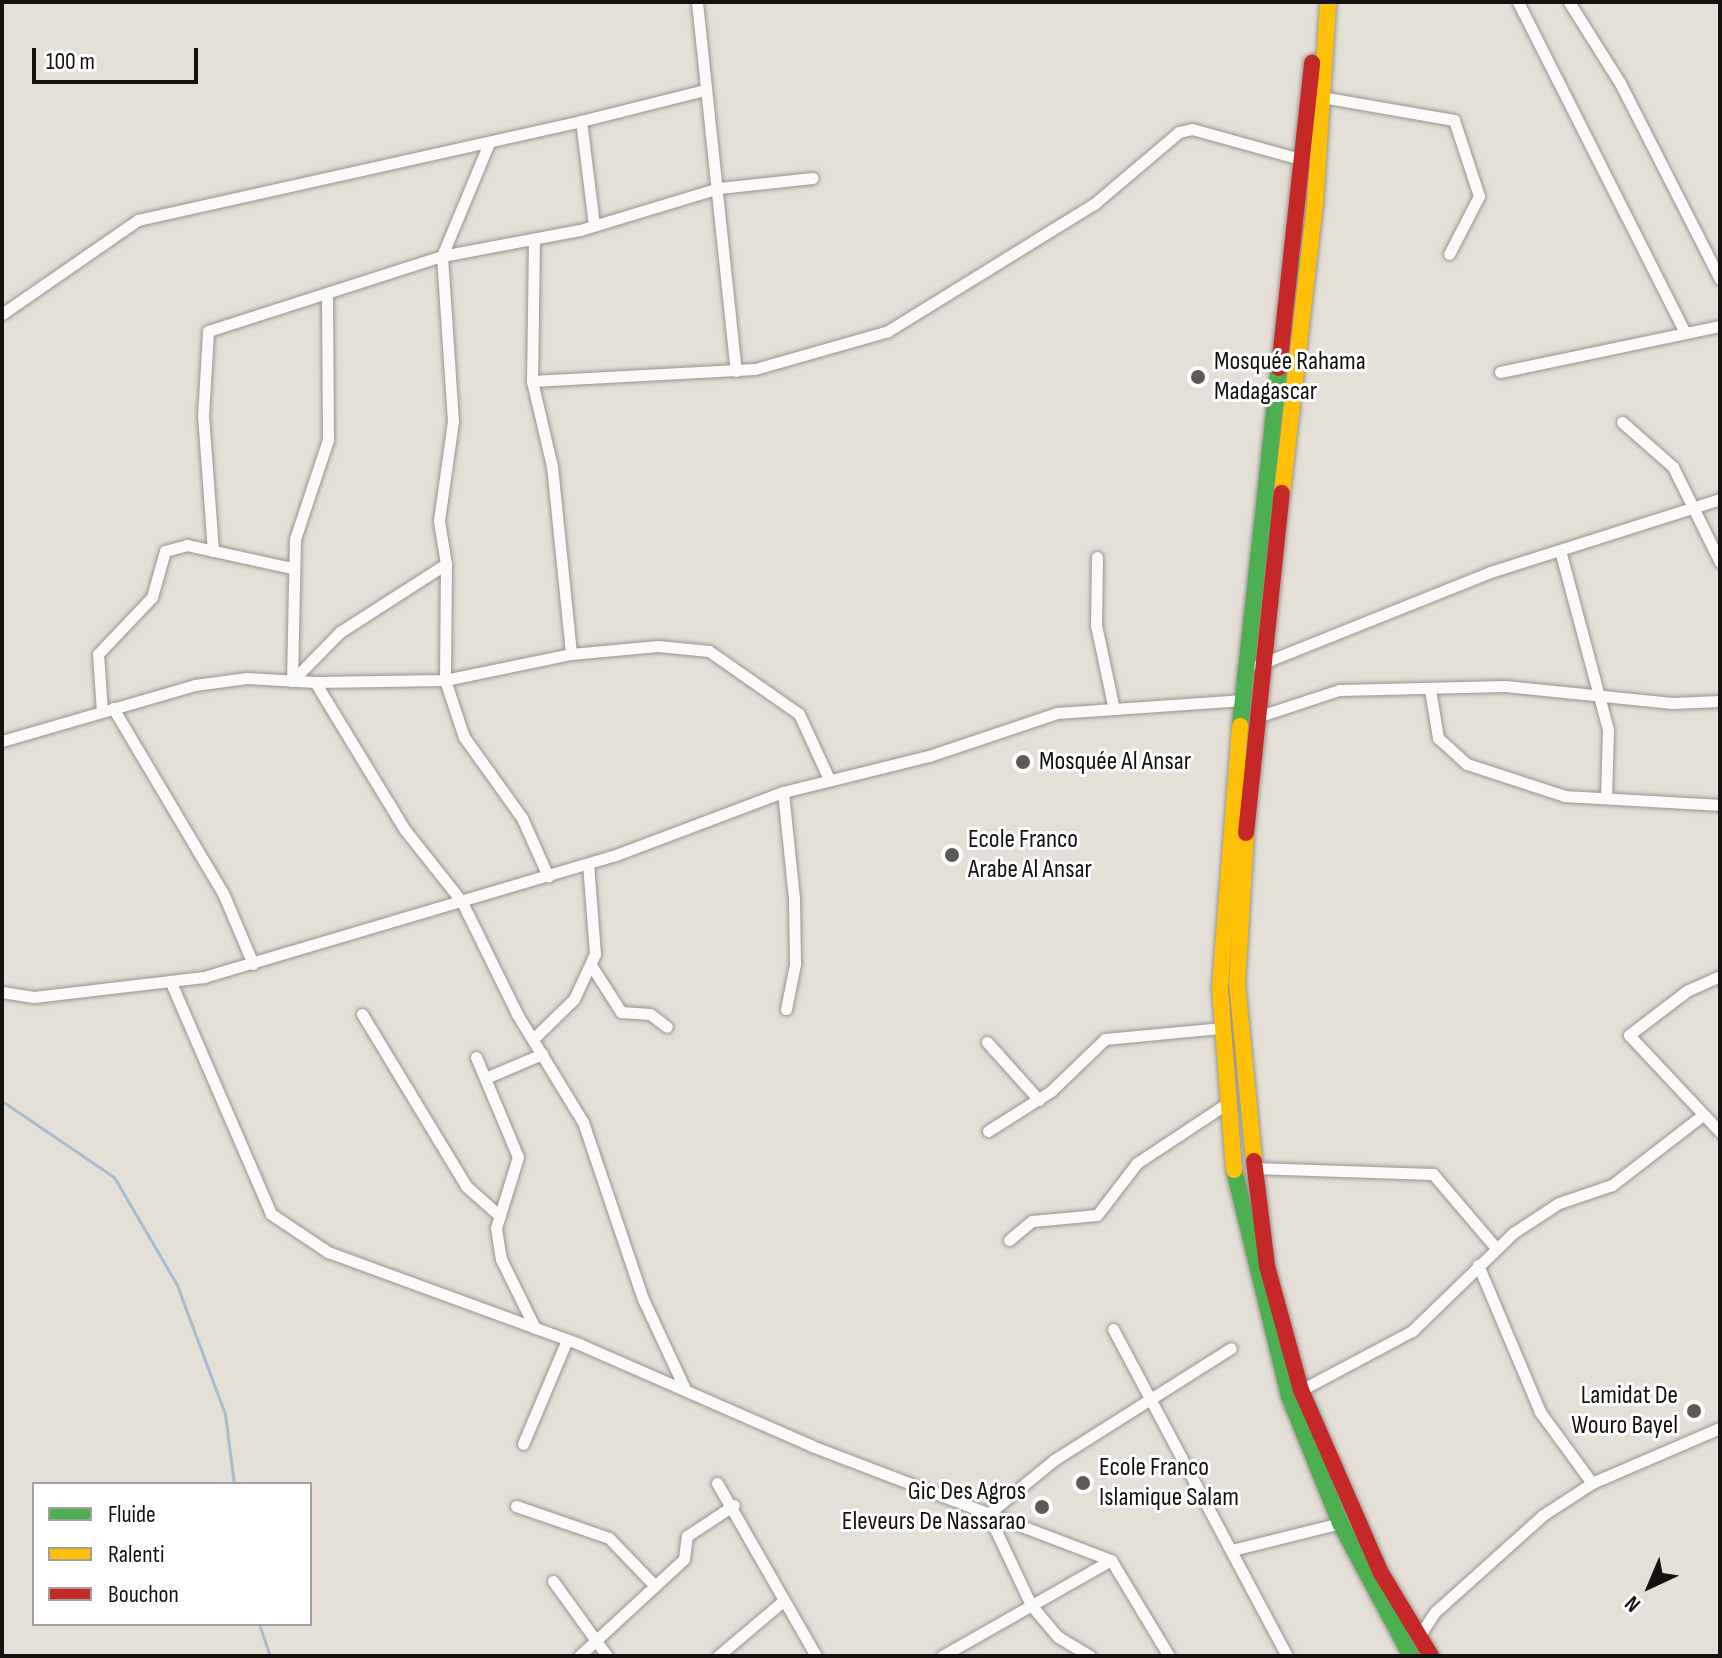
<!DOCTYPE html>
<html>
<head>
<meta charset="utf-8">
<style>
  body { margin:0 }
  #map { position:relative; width:1722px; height:1658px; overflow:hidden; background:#e4dfd7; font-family:"Sofia Sans Condensed",sans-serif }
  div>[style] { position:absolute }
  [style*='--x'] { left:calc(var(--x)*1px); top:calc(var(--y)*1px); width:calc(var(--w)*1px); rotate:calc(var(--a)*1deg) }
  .stream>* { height:3px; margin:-1.5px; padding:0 1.5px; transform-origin:1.5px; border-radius:1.5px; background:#a7bcce }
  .roads { filter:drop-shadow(0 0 2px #99958f) drop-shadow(0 0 2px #99958f) }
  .street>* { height:11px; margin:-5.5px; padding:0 5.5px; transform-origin:5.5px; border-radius:5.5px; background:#fbfaf9 }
  .fast>* { height:16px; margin:-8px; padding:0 8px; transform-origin:8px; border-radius:8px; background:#4caf50 }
  .slow>* { height:16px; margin:-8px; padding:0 8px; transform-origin:8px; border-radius:8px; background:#ffc107 }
  .jam>* { height:16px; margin:-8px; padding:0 8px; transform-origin:8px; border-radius:8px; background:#c62828 }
  .dots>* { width:22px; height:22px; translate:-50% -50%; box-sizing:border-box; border:4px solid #fff; border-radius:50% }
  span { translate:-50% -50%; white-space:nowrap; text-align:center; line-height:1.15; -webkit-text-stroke:6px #fff; paint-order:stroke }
  .poi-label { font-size:26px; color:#15120d }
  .left { translate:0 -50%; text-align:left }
  .right { translate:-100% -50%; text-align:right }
  .frame { position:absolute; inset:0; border:4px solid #15120d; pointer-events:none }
  .legend { position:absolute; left:32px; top:1482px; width:280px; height:144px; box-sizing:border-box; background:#fff; border:2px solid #a1a09e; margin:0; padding:10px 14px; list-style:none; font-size:24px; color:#15120d }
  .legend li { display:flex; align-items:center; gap:16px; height:40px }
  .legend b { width:40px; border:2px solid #a1a09e }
  .north { position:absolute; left:1610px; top:1546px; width:80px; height:80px; -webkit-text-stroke:6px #fff; paint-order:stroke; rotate:224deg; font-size:22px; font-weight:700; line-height:32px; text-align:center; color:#15120d }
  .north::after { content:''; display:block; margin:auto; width:28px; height:36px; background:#15120d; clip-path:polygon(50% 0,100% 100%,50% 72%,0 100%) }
  .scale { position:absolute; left:32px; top:48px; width:166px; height:36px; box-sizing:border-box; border:4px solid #15120d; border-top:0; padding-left:10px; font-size:24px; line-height:28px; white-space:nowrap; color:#15120d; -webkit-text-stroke:6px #fff; paint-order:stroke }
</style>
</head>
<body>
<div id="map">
  <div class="stream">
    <i style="--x:2;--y:1101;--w:135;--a:34.2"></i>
    <i style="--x:114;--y:1177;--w:125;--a:59.7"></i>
    <i style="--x:177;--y:1285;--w:138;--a:69.6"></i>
    <i style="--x:225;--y:1414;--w:71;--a:82.7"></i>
    <i style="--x:259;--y:1624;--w:34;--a:71"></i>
  </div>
  <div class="roads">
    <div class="street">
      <i style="--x:697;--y:2;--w:371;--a:84"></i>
      <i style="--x:1518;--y:2;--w:370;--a:63.2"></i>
      <i style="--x:1569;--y:2;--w:96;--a:57.8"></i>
      <i style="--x:1620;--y:83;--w:220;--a:63"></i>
      <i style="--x:1322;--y:97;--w:134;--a:9.9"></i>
      <i style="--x:1454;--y:120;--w:80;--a:71.8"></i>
      <i style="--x:1479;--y:196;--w:65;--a:117.3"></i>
      <i style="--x:489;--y:143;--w:122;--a:112.6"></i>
      <i style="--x:442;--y:256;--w:165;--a:86.2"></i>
      <i style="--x:453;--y:421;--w:101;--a:98"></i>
      <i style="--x:439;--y:521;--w:44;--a:80.8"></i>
      <i style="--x:446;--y:564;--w:116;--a:90.5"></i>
      <i style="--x:445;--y:680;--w:60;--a:71.6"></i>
      <i style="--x:464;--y:737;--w:100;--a:54.4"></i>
      <i style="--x:522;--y:818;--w:64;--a:65.9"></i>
      <i style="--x:594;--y:225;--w:105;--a:-97.1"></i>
      <i style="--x:581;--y:121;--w:127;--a:-14.1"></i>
      <i style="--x:534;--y:240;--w:141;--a:90.8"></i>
      <i style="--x:532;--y:381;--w:87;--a:76.8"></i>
      <i style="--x:552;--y:466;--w:189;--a:84.2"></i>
      <i style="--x:2;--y:314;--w:165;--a:-34.7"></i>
      <i style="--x:138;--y:220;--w:454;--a:-12.6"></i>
      <i style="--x:1500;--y:372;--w:225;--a:-11.8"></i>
      <i style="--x:532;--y:381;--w:223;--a:-3.1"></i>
      <i style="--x:755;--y:369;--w:138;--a:-15.9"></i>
      <i style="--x:888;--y:331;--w:242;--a:-31.7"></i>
      <i style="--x:1094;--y:204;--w:111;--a:-40.3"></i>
      <i style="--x:1179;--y:132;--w:13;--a:-13"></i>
      <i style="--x:1192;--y:129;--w:116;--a:15.5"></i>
      <i style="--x:1622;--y:422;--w:68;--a:41.4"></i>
      <i style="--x:1673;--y:467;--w:106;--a:63.7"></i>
      <i style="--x:213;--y:551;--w:135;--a:-94.2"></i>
      <i style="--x:203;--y:416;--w:85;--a:-86.6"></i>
      <i style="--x:208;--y:331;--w:246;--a:-17.8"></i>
      <i style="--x:442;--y:256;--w:140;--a:-10.7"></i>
      <i style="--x:580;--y:230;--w:145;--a:-16.8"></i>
      <i style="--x:719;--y:188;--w:94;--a:-6.1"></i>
      <i style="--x:1561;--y:554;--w:182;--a:75"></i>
      <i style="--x:1608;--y:730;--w:67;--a:91.7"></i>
      <i style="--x:1097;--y:557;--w:68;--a:90.8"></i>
      <i style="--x:1096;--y:625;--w:82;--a:78"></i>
      <i style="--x:1258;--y:665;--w:250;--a:-21.8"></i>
      <i style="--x:1490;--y:572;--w:241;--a:-17.6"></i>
      <i style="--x:292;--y:681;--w:142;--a:-88.8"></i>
      <i style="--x:295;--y:539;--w:104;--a:-71.6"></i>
      <i style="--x:328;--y:440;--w:146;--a:-90.4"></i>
      <i style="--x:292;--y:681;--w:69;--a:-45.6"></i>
      <i style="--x:340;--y:632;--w:126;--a:-32.7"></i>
      <i style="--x:315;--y:682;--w:130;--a:-0.9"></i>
      <i style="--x:445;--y:680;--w:129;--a:-11.7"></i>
      <i style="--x:571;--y:654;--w:87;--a:-5.3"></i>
      <i style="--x:658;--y:646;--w:51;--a:5.6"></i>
      <i style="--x:709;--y:651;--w:110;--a:35"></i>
      <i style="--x:799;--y:714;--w:72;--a:65.2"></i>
      <i style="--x:1430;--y:689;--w:50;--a:80.7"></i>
      <i style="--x:1438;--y:738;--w:39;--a:42"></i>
      <i style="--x:1467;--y:764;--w:103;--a:18.1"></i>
      <i style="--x:1565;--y:796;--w:155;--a:3.3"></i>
      <i style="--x:113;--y:708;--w:215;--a:59.3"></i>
      <i style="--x:223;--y:893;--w:77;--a:67.1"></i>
      <i style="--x:102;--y:711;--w:57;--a:-94"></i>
      <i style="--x:98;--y:654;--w:79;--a:-46.5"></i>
      <i style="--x:152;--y:597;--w:48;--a:-74.2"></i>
      <i style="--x:165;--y:551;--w:23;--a:-15"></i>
      <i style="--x:187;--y:545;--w:107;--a:12.4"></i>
      <i style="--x:1257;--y:717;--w:86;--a:-18.2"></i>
      <i style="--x:1339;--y:690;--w:166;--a:-1.4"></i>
      <i style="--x:1505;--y:686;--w:168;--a:5.8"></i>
      <i style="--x:1672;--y:703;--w:48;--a:-2.4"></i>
      <i style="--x:2;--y:741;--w:201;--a:-16.2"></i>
      <i style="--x:195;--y:685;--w:52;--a:-7.7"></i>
      <i style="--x:247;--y:678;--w:68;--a:3.4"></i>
      <i style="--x:315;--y:682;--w:173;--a:58.7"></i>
      <i style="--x:405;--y:830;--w:92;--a:51.6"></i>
      <i style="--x:462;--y:902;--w:125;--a:63.8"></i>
      <i style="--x:517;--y:1014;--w:127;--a:58.6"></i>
      <i style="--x:583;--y:1122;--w:187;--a:71.3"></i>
      <i style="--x:643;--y:1299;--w:97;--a:65"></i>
      <i style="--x:783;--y:792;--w:107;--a:84.1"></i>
      <i style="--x:794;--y:898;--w:66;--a:89.1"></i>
      <i style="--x:795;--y:964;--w:46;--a:101.3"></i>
      <i style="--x:591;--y:965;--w:56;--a:57.4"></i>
      <i style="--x:621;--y:1012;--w:29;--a:4"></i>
      <i style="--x:650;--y:1014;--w:21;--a:37"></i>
      <i style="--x:1720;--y:976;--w:35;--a:156"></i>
      <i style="--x:1688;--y:990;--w:74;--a:142.7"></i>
      <i style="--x:1629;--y:1035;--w:133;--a:46.8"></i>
      <i style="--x:172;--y:985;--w:249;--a:66.6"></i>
      <i style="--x:271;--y:1214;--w:69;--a:33.7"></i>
      <i style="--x:328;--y:1252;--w:267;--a:20.1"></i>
      <i style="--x:579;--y:1344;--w:254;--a:23.6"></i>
      <i style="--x:812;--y:1446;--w:320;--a:20.9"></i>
      <i style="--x:1111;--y:1560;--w:112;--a:58.9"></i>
      <i style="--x:2;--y:992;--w:32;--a:9"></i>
      <i style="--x:34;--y:997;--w:171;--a:-6.7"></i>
      <i style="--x:204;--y:977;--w:430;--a:-16.5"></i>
      <i style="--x:616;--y:855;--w:178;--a:-20.7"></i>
      <i style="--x:783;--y:792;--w:150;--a:-13.9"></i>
      <i style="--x:929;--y:756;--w:135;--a:-18.6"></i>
      <i style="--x:1057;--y:713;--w:187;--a:-4"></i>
      <i style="--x:362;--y:1014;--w:201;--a:58.8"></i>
      <i style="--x:466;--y:1186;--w:45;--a:41.4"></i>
      <i style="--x:533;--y:1039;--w:57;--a:-44.3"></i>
      <i style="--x:574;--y:999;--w:50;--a:-65"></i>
      <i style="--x:595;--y:954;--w:90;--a:-94.4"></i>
      <i style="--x:987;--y:1042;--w:78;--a:48.1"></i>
      <i style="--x:476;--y:1057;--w:108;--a:67.2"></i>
      <i style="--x:518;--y:1157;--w:74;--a:107.2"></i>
      <i style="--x:496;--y:1228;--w:31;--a:81"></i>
      <i style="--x:501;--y:1259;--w:77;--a:63.8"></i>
      <i style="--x:488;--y:1077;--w:59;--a:-23.1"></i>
      <i style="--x:988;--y:1131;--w:75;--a:-32.4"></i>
      <i style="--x:1051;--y:1091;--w:75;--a:-43.9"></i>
      <i style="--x:1105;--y:1039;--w:118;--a:-5.4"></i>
      <i style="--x:1252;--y:1168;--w:181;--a:1.9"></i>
      <i style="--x:1433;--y:1174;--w:97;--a:49.6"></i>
      <i style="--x:1009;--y:1240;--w:30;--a:-40"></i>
      <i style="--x:1032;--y:1221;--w:65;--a:-5.3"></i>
      <i style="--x:1097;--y:1215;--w:66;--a:-52.4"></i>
      <i style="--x:1137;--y:1163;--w:107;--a:-33.5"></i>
      <i style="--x:1478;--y:1265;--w:160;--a:67.1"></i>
      <i style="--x:1540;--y:1412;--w:88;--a:53.8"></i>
      <i style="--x:1113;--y:1329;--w:370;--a:62"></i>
      <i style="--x:1301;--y:1390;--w:126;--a:-28"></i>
      <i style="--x:1412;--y:1331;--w:141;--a:-44.1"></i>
      <i style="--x:1513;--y:1233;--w:55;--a:-33.1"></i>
      <i style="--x:1559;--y:1203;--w:56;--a:-18.8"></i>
      <i style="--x:1612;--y:1185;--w:115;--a:-37.6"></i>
      <i style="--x:523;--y:1444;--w:113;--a:-67.1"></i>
      <i style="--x:717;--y:1483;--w:199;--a:60.2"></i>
      <i style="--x:516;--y:1506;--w:98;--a:19"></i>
      <i style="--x:609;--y:1538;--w:65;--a:46.2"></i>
      <i style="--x:1232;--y:1550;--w:111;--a:-14"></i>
      <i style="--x:553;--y:1581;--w:92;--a:54.2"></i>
      <i style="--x:1418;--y:1638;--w:31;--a:-57"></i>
      <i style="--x:1435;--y:1612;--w:145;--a:-41.9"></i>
      <i style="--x:1543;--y:1515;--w:59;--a:-33.1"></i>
      <i style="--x:1592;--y:1483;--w:139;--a:-23.3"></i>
      <i style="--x:579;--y:1656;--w:143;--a:-42.7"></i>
      <i style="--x:684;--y:1559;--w:23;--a:-83"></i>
      <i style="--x:687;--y:1536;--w:56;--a:-33.4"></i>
      <i style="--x:718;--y:1656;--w:85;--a:-40.2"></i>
      <i style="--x:942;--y:1656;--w:194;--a:-29.6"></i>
      <i style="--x:1090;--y:1656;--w:37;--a:-149"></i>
      <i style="--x:1058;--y:1637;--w:42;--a:-130.2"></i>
      <i style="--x:1031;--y:1605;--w:101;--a:-115.3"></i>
      <i style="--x:988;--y:1514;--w:85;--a:-39.3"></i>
      <i style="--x:1054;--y:1460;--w:209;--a:-32.3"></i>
    </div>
    <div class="fast">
      <i style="--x:1240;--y:726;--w:360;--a:-83.8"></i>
      <i style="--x:1234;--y:1170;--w:233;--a:76.3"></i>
      <i style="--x:1289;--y:1396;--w:137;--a:68.1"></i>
      <i style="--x:1340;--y:1523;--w:151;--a:61.9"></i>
    </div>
    <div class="slow">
      <i style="--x:1282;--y:493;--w:290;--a:-83.5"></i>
      <i style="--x:1315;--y:205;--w:203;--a:-86.3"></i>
      <i style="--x:1246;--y:833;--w:150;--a:93.4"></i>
      <i style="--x:1237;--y:983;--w:179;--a:84.5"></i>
      <i style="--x:1234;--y:1170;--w:184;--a:-94.4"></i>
      <i style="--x:1220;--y:987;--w:262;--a:-85.6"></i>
    </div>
    <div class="jam">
      <i style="--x:1279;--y:368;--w:307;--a:-83.8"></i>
      <i style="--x:1246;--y:833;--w:342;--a:-84"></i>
      <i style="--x:1254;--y:1161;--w:106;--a:82.9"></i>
      <i style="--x:1267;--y:1266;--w:129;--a:74.7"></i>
      <i style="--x:1301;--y:1390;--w:200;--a:66.4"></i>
      <i style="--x:1381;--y:1573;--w:97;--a:58.9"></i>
    </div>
  </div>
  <div class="dots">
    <i style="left:1198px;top:377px;background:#5d5a54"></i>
    <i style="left:1023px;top:762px;background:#5d5a54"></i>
    <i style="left:952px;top:855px;background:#5d5a54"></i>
    <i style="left:1694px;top:1411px;background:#5d5a54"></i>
    <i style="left:1083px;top:1483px;background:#5d5a54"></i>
    <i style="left:1042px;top:1507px;background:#5d5a54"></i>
  </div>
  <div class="poi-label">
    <span class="left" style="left:1214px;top:377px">Mosquée Rahama<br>Madagascar</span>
    <span class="left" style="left:1039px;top:762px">Mosquée Al Ansar</span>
    <span class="left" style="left:968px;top:855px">Ecole Franco<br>Arabe Al Ansar</span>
    <span class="right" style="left:1678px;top:1411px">Lamidat De<br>Wouro Bayel</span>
    <span class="left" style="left:1099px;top:1483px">Ecole Franco<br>Islamique Salam</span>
    <span class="right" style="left:1026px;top:1507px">Gic Des Agros<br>Eleveurs De Nassarao</span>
  </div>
  <div class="frame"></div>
  <ul class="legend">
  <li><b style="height:10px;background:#4caf50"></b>Fluide</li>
  <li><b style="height:10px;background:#ffc107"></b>Ralenti</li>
  <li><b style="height:10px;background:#c62828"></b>Bouchon</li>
  </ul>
  <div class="north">N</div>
  <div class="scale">100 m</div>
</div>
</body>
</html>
